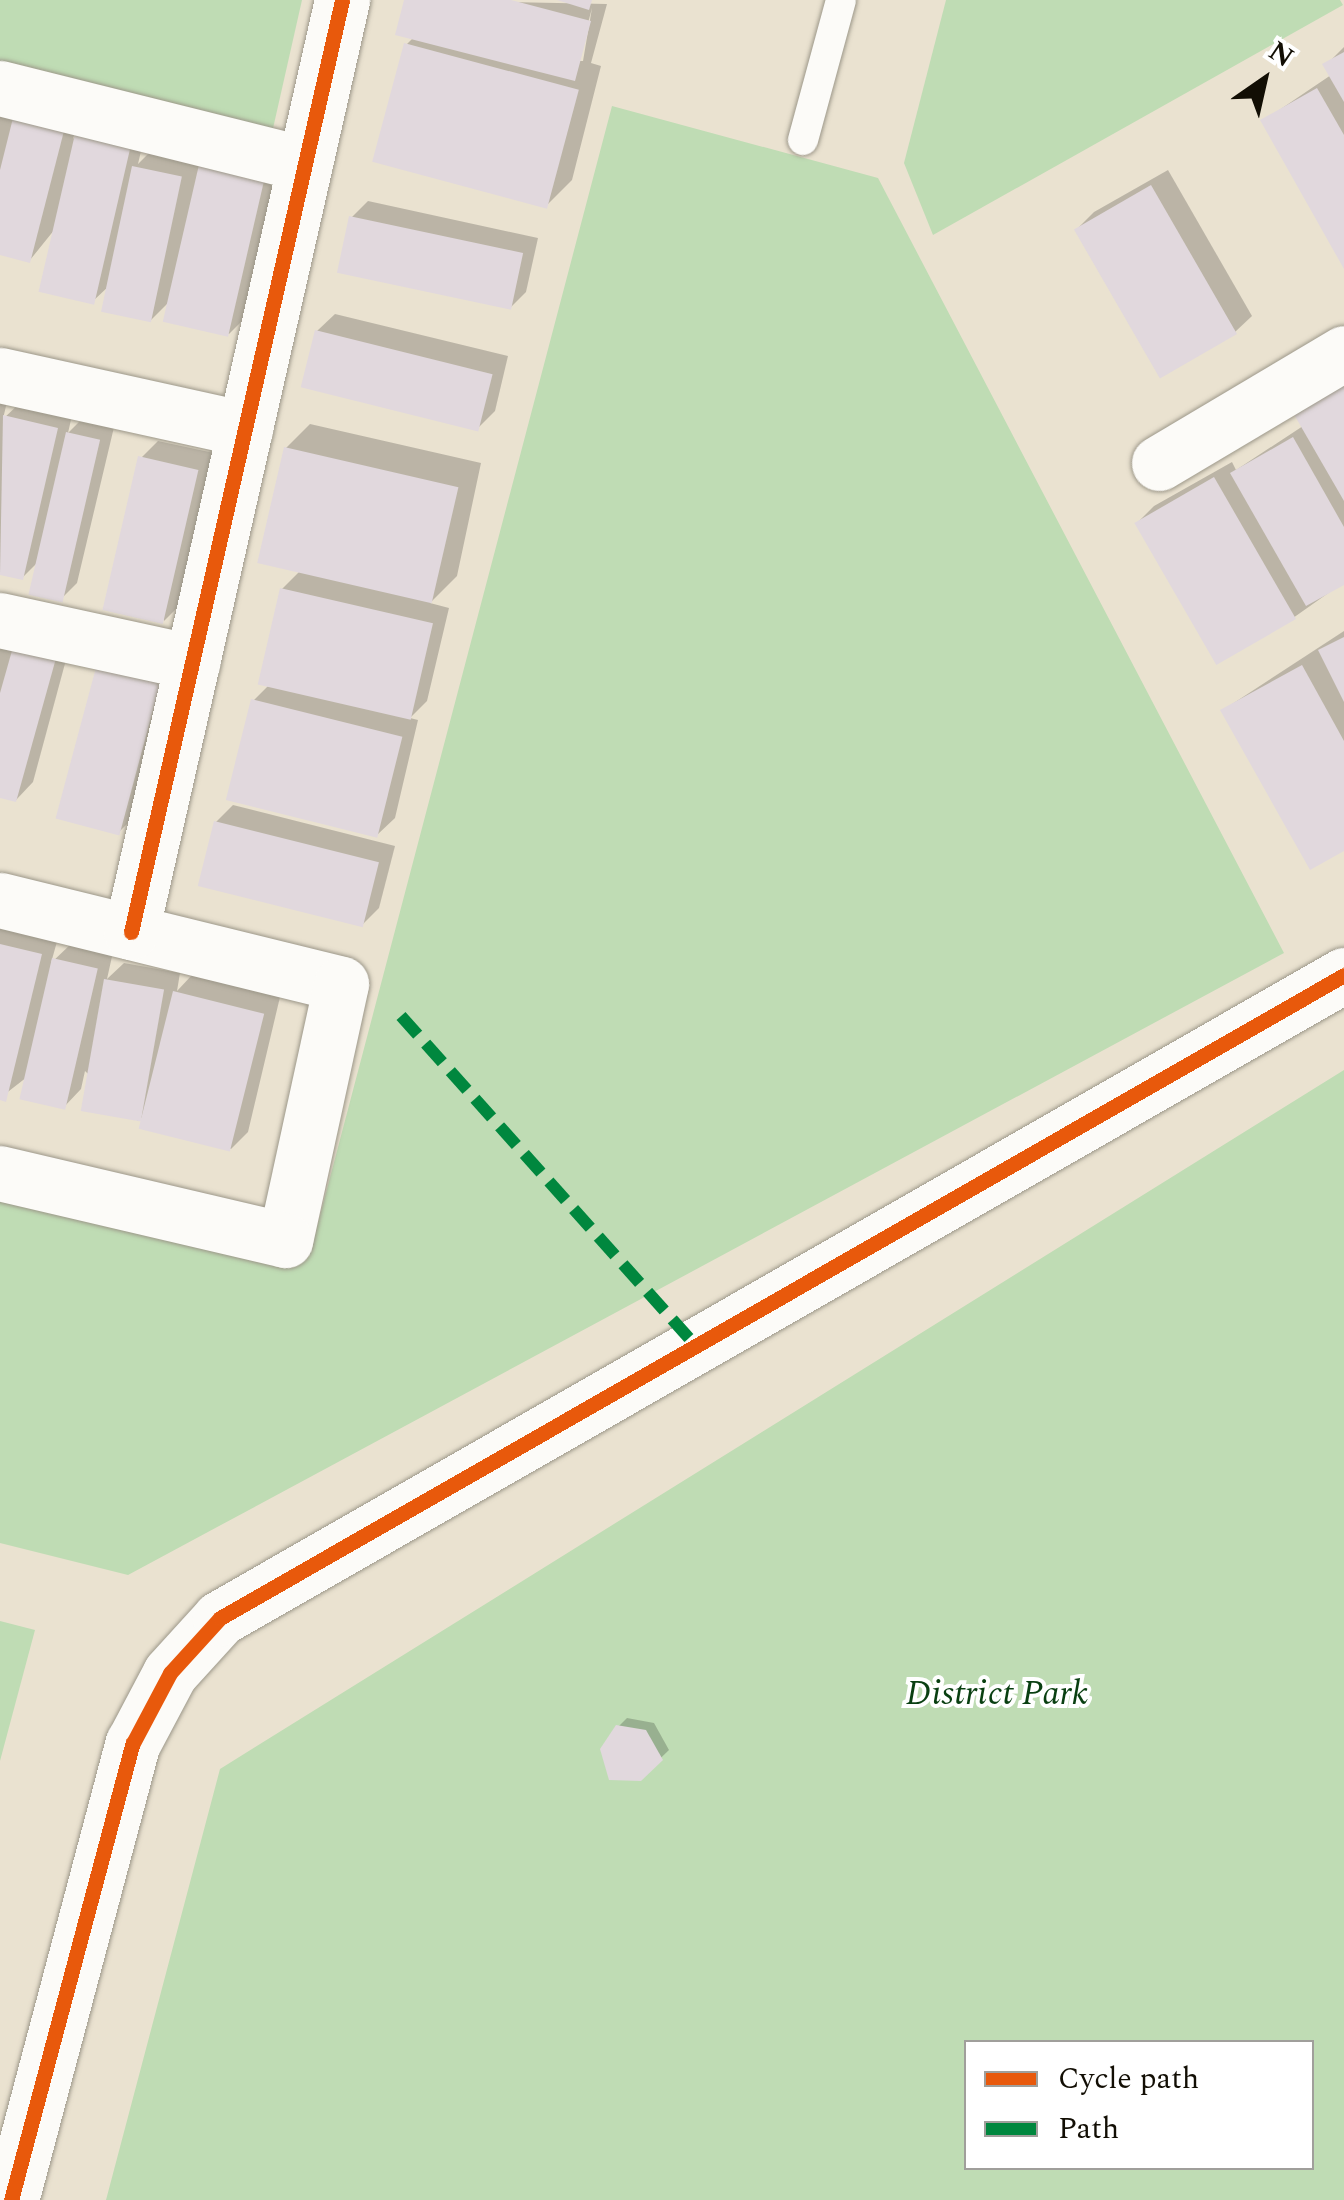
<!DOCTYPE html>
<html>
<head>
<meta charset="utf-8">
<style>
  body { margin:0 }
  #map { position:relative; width:1344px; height:2200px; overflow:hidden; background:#eae2d0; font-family:Spectral,serif }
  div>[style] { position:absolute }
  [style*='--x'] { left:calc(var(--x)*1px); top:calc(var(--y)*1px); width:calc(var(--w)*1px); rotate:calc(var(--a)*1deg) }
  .green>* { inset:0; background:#bfdcb4 }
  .shadow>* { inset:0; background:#0003 }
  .building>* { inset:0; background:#e1d8dd; transform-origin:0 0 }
  .roads { filter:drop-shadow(0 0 2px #9c9789) drop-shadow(0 0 2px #9c9789) }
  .service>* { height:30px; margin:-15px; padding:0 15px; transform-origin:15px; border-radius:15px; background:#fcfbf8 }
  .minor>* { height:55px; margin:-27.5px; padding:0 27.5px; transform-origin:27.5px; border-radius:27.5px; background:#fcfbf8 }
  .quiet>* { height:12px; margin-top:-6px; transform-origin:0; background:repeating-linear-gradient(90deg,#00873e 0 25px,transparent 0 37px) }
  .cycleway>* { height:15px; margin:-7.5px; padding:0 7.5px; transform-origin:7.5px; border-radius:7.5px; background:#e8590c }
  span { translate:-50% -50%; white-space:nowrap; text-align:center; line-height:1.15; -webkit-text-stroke:8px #fff; paint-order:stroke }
  .park-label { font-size:35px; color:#093f11; font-style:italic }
  .legend { position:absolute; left:964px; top:2040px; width:350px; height:130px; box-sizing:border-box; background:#fff; border:2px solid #a09f9b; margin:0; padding:12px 18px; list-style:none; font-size:30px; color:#120e04 }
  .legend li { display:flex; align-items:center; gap:20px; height:50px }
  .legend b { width:50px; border:2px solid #a09f9b }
  .north { position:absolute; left:1214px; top:30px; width:100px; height:100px; -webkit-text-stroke:8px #fff; paint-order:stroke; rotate:34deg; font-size:28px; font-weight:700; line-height:40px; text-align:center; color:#120e04 }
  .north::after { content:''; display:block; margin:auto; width:35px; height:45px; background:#120e04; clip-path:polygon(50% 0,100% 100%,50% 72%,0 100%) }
</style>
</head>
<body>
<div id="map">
  <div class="green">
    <i style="clip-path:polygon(0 0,302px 0,267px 155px,0 88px)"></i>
    <i style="clip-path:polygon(946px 0,1340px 0,1343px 5px,933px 235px,904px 163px)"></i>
    <i style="clip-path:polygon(612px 106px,878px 178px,1284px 953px,128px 1575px,0 1543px,0 1173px,312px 1246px)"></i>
    <i style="clip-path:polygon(evenodd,1344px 1070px,1344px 2200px,106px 2200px,220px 1769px,1344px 1070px,966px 2042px,1312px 2042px,1312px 2168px,966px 2168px,966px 2042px)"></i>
    <i style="clip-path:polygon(0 1621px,35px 1630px,0 1761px)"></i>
  </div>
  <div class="shadow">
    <i style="clip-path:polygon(evenodd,407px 0,607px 4px,591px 63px,601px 66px,572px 180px,548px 204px,406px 45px,414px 37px,407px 0,592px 8px,583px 61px,578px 61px,592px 8px)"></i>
    <i style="clip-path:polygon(1344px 47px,1344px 264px,1263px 121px,1331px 75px,1326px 65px)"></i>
    <i style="clip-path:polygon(0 91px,80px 110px,73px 139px,94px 118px,146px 130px,138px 164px,152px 150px,281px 154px,246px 317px,229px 334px,173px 298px,151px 320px,110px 285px,92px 302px,55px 229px,30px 260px,0 252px)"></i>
    <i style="clip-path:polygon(1168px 170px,1252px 316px,1235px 332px,1077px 229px,1094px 212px)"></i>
    <i style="clip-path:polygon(368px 201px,538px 238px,526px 292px,509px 309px,351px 218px)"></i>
    <i style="clip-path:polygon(335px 314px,508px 356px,495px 411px,478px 428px,317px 331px)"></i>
    <i style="clip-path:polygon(1344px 376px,1344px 582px,1293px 618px,1137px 523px,1154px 506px,1232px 462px,1236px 470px,1303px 426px)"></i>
    <i style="clip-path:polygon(0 391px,9px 393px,3px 419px,23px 400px,73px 411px,68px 433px,85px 416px,115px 423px,77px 583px,60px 600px,38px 562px,22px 578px,0 572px)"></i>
    <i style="clip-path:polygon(310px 424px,481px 463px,457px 576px,430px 603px,449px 608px,427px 701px,410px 718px,418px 720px,395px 818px,377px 835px,253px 701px,269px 685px,282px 589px,301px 570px,286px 448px)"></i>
    <i style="clip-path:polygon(158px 441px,214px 453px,181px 604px,164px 621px,141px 458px)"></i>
    <i style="clip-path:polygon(0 616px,73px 634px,33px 782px,16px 800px,0 795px)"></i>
    <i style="clip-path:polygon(1344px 631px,1344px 848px,1223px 710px)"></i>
    <i style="clip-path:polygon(101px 661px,178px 661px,135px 816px,118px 833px)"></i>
    <i style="clip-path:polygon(233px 805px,395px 846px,379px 908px,362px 925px,216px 822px)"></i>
    <i style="clip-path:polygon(0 923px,58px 938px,51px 963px,72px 943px,113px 952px,107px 979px,124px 963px,180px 973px,177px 991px,192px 975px,280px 997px,248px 1132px,231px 1149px,147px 1113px,138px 1121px,85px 1071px,81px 1089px,64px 1107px,27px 1077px,0 1098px)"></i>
    <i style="clip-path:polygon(627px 1718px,654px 1723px,669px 1750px,640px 1778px,618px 1727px)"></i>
  </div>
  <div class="building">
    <i style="clip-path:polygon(404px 0,511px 0,591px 21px,575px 81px,395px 35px)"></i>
    <i style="clip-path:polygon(557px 0,592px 0,589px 10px)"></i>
    <i style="left:404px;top:43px;width:181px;height:123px;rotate:15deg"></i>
    <i style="clip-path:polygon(1344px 52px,1344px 102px,1322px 64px)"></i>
    <i style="clip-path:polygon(1317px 88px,1344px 135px,1344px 269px,1260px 120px)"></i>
    <i style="clip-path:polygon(14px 114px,65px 127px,30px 263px,0 255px,0 170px)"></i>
    <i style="left:75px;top:134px;width:57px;height:162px;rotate:13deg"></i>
    <i style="left:201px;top:156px;width:67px;height:170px;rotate:13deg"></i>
    <i style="left:132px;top:166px;width:51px;height:149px;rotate:12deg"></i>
    <i style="left:1151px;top:185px;width:172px;height:89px;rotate:60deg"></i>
    <i style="left:349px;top:216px;width:178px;height:58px;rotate:12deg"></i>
    <i style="left:315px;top:330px;width:183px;height:59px;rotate:14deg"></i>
    <i style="clip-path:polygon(1344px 382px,1344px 501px,1292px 411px)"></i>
    <i style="clip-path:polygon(3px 415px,58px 428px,23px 580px,0 575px)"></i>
    <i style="left:66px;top:432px;width:35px;height:167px;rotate:13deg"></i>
    <i style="clip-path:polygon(1293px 437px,1344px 527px,1344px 585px,1306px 606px,1230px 473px)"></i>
    <i style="left:284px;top:447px;width:179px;height:119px;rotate:13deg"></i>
    <i style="left:138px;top:456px;width:62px;height:158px;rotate:13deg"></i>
    <i style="left:1214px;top:477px;width:164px;height:92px;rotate:60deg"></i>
    <i style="left:280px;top:588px;width:157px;height:99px;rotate:13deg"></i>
    <i style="clip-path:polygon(1344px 637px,1344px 702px,1318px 650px)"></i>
    <i style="clip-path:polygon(15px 640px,58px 651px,16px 802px,0 798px,0 693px)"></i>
    <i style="left:98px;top:660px;width:66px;height:164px;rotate:15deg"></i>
    <i style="clip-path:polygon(1302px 665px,1344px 741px,1344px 851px,1310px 870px,1220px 710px)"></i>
    <i style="left:251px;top:699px;width:156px;height:104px;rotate:14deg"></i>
    <i style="left:214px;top:821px;width:170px;height:67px;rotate:14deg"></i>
    <i style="clip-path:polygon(0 944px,42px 954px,6px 1102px,0 1100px)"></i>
    <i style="left:52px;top:958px;width:47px;height:145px;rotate:13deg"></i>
    <i style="left:104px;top:979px;width:61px;height:134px;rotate:10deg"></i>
    <i style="left:173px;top:991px;width:94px;height:142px;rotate:14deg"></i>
    <i style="clip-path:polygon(616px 1725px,646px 1730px,663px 1760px,641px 1781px,609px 1780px,600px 1749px)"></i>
  </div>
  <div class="roads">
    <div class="service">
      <i style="--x:803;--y:140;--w:145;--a:-74.8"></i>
    </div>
    <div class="minor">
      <i style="--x:0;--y:88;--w:314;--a:14"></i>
      <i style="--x:0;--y:375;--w:251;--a:12.4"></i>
      <i style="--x:1159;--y:463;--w:215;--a:-30.7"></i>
      <i style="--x:0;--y:620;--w:197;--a:12.3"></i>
      <i style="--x:0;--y:900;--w:351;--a:13.8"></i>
      <i style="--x:341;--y:984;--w:262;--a:102.3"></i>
      <i style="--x:285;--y:1240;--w:293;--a:-166.8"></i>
      <i style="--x:131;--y:932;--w:956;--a:-77.24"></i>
      <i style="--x:11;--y:2200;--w:473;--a:-75.1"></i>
      <i style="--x:133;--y:1743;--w:79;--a:-62.1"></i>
      <i style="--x:170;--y:1673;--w:74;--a:-47.7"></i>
      <i style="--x:220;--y:1618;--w:1295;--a:-29.77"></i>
    </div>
  </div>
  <div class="quiet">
    <i style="--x:401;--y:1016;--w:444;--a:48.2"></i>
  </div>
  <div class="cycleway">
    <i style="--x:131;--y:932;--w:956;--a:-77.24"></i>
    <i style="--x:11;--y:2200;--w:473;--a:-75.1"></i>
    <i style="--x:133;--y:1743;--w:79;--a:-62.1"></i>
    <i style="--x:170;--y:1673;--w:74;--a:-47.7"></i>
    <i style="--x:220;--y:1618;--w:1295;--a:-29.77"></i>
  </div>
  <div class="park-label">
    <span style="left:997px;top:1694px">District Park</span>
  </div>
  <ul class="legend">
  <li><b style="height:12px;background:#e8590c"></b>Cycle path</li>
  <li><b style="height:12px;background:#00873e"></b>Path</li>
  </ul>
  <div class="north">N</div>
</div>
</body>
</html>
